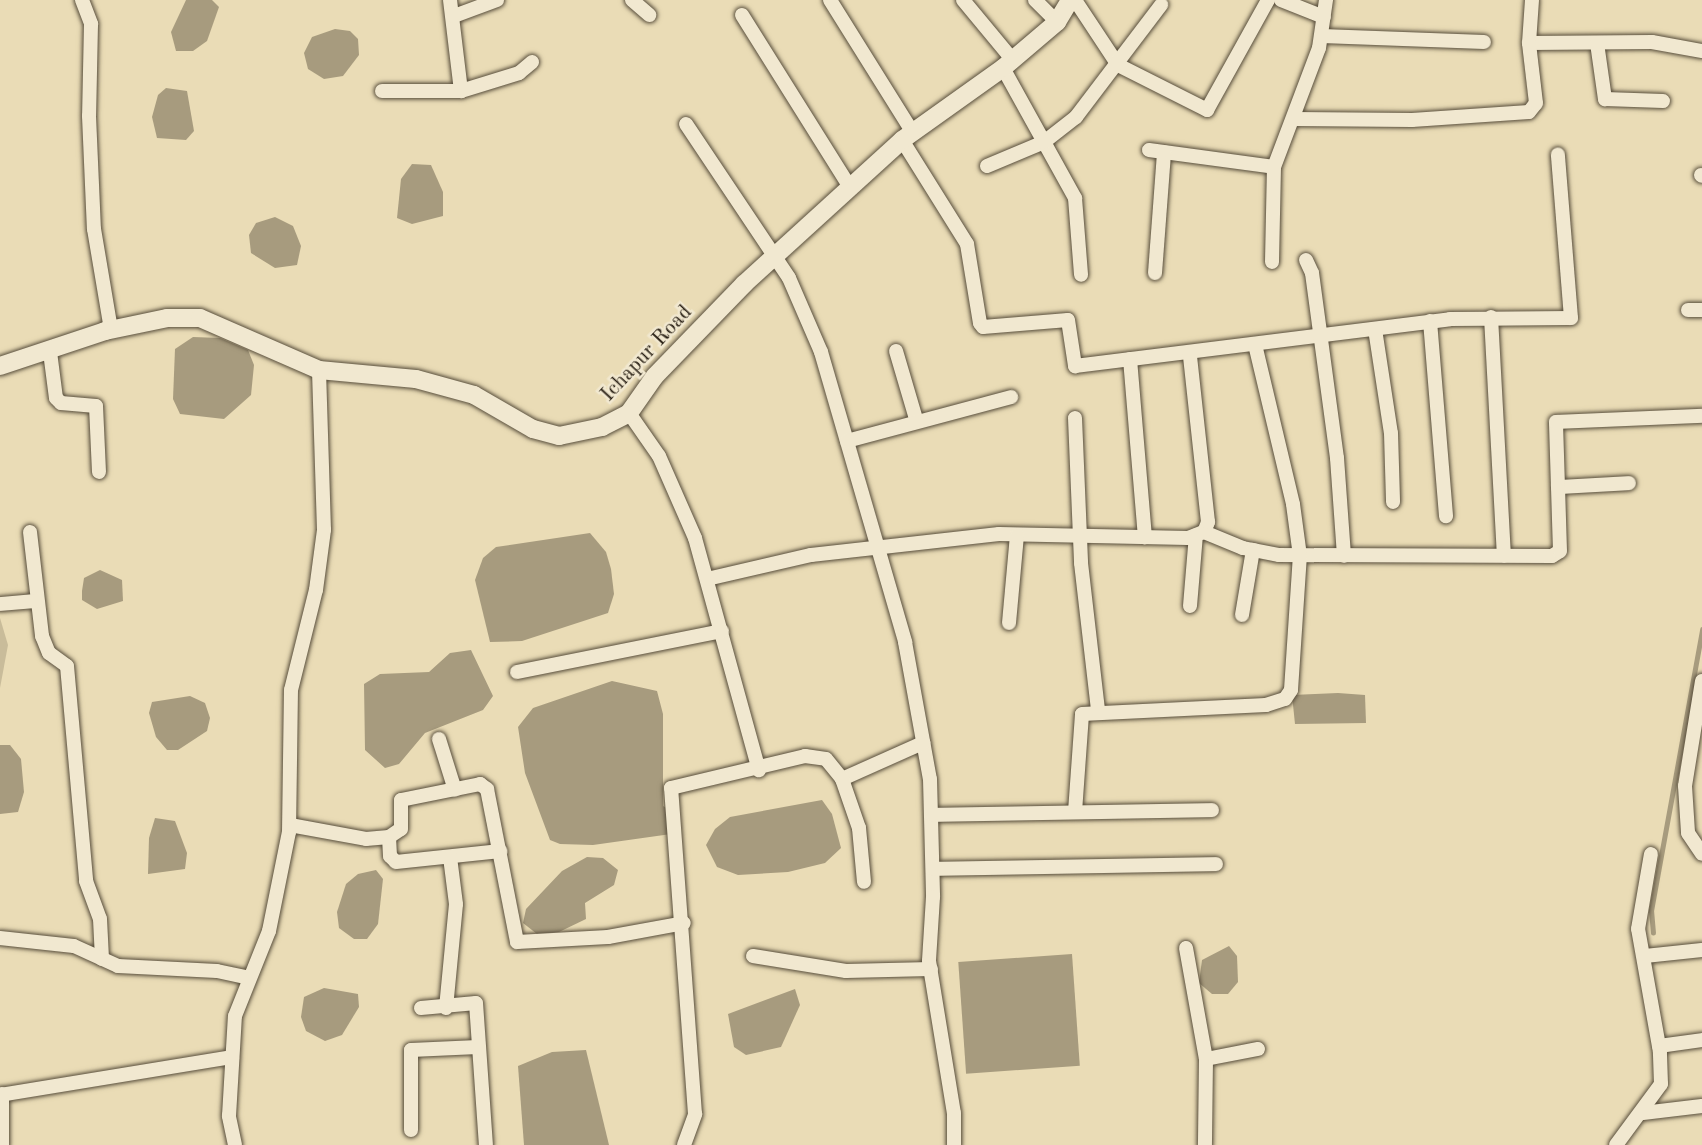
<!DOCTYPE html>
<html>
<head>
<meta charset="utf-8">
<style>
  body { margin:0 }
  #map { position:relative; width:1702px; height:1145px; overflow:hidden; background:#eadcb6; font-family:"Old Standard TT",serif }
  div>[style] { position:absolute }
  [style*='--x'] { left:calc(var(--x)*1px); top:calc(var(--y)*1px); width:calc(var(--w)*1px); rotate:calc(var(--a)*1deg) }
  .green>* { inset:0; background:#c9bc9a }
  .water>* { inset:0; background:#a79b7e; transform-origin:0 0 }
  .stream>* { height:4.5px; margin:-2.25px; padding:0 2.25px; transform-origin:2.25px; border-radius:2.25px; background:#a79b7e }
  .roads { filter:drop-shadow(0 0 2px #574d3b) drop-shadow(0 0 2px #574d3b) }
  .minor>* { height:14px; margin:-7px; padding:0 7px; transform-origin:7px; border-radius:7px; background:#f1e8d0 }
  .tertiary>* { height:18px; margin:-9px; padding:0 9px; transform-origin:9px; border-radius:9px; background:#f1e8d0 }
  span { translate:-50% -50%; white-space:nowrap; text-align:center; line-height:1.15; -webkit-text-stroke:5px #f1e8d0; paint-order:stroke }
  .street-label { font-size:21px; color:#261d12 }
</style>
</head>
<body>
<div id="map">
  <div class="green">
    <i style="clip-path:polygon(0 618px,8px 645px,0 688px)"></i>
  </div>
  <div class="water">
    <i style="clip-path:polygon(186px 0,212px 0,219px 7px,207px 41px,193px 51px,176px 51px,171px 32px)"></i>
    <i style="clip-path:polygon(335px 29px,350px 31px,358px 39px,359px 55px,343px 76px,324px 79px,308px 69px,304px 53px,312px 37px)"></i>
    <i style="clip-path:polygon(166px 88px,187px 91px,194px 131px,186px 140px,157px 138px,152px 117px,158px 95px)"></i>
    <i style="clip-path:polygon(412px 164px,431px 165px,443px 192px,443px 216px,412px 224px,397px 218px,401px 179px)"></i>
    <i style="clip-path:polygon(275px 217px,293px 226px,301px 246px,297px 265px,275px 268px,251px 253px,249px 235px,256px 223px)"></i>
    <i style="clip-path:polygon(193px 337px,220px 338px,248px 350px,254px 365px,251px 395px,224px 419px,180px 414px,173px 399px,175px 349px)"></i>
    <i style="clip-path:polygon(590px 533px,606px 552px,611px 569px,614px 594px,608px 613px,522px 641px,490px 642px,475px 580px,483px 558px,496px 547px)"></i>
    <i style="clip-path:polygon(100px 570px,122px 580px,123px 601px,97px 609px,82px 600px,82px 591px,84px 578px)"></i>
    <i style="clip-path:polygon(471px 650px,493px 696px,483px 710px,425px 733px,399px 764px,385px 768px,365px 750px,364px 684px,380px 674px,429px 672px,450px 653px)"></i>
    <i style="clip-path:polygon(612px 681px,657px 691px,663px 714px,663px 806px,672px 811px,671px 834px,593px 845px,560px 844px,550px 840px,525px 773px,518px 727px,533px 708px)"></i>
    <i style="clip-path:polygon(1338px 693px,1365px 695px,1366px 723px,1295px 724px,1292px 695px)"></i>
    <i style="clip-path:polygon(190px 696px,205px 703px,210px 718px,207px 731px,178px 750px,167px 750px,156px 737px,149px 713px,152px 702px)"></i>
    <i style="clip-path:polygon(0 745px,10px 745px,21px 759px,24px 792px,18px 812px,0 814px)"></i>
    <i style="clip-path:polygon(822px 800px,832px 814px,841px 848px,825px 863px,788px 872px,738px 875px,717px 867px,706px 845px,715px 829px,730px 817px)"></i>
    <i style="clip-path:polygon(155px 818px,175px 821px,187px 853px,185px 869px,148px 874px,149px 838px)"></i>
    <i style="clip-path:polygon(587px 857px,603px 858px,618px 870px,614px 885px,585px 903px,586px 919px,559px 932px,537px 934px,523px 923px,526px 909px,562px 871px)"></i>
    <i style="clip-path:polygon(376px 870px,383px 879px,378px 924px,367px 939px,354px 939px,339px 928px,337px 912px,346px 884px,358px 874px)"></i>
    <i style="clip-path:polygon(1229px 946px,1237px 956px,1238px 982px,1228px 994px,1212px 994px,1199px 983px,1202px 960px)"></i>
    <i style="left:1072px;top:954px;width:112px;height:114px;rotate:86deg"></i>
    <i style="clip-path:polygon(324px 988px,358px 994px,359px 1007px,342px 1035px,325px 1041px,306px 1031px,301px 1017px,304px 997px)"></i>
    <i style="clip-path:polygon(795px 989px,800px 1005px,781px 1047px,746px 1055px,734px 1047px,728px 1014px)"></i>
    <i style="clip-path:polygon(586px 1050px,609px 1145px,524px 1145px,518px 1066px,552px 1052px)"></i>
  </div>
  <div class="stream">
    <i style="--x:1653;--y:933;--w:22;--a:-95"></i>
    <i style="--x:1651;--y:911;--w:286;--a:-79.7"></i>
  </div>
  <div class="roads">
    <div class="minor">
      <i style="--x:82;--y:0;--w:26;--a:69"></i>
      <i style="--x:91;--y:24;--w:92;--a:91.2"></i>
      <i style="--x:89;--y:116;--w:113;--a:87.5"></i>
      <i style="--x:94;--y:229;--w:102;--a:80.4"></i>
      <i style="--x:450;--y:0;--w:92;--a:83.1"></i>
      <i style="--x:461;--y:91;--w:61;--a:-17.2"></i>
      <i style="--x:519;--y:73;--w:17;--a:-40"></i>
      <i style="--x:632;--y:0;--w:23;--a:41"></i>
      <i style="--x:830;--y:0;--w:157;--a:58"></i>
      <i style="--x:963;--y:0;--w:77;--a:50.3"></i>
      <i style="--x:1035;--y:0;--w:31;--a:45"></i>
      <i style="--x:1075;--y:0;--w:78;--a:56.5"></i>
      <i style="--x:1118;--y:65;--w:100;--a:26.8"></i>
      <i style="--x:1207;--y:110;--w:126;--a:-61"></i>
      <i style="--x:1281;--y:0;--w:46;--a:21.6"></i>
      <i style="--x:1532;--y:0;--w:43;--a:94"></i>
      <i style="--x:1529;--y:43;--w:123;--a:-0.5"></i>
      <i style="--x:1652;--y:42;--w:51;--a:10.2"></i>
      <i style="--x:742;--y:15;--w:205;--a:57.9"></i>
      <i style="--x:454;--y:16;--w:46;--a:-20.4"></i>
      <i style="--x:1322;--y:36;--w:162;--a:2.1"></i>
      <i style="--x:1597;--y:43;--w:57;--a:81.9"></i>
      <i style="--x:1605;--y:99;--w:58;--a:2"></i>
      <i style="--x:1003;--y:68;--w:149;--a:61"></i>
      <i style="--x:1075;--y:198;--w:77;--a:85.5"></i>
      <i style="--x:382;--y:91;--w:79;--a:0"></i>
      <i style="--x:1294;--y:119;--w:118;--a:0.5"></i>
      <i style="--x:1412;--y:120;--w:117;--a:-3.9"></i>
      <i style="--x:1529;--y:112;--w:11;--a:-52"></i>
      <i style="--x:1536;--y:103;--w:60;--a:-96.7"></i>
      <i style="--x:686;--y:124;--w:185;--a:56.2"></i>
      <i style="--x:789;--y:278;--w:81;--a:66.6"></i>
      <i style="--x:821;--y:352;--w:302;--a:73.8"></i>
      <i style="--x:905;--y:642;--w:139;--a:79.7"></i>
      <i style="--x:930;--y:779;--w:118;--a:88.5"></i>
      <i style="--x:933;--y:897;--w:64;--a:93.6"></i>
      <i style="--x:929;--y:961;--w:154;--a:80.7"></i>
      <i style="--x:954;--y:1113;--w:32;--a:90"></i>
      <i style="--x:902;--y:140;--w:123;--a:58"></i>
      <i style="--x:967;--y:244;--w:80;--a:80.7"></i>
      <i style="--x:980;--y:323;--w:5;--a:53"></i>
      <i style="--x:983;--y:327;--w:85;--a:-4.7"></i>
      <i style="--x:1068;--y:320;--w:47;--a:81.3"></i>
      <i style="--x:1075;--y:366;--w:378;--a:-7.1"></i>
      <i style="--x:1450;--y:319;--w:121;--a:-0.5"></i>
      <i style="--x:1571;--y:318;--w:164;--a:-94.6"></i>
      <i style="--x:1149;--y:150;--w:126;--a:7.7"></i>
      <i style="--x:987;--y:166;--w:62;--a:-22.8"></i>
      <i style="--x:1044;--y:142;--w:41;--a:-38"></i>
      <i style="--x:1076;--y:117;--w:141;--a:-52.8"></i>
      <i style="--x:1701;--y:175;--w:1;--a:45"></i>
      <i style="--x:1306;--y:260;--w:14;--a:65"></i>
      <i style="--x:1312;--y:273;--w:187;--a:82.3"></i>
      <i style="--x:1337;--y:458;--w:98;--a:85.9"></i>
      <i style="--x:1272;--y:262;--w:95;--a:-88.8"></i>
      <i style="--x:1274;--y:167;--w:127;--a:-69.3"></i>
      <i style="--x:1319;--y:48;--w:49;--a:-81.7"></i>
      <i style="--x:1155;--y:273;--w:121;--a:-85.7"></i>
      <i style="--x:1688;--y:310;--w:14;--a:0"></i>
      <i style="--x:1491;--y:317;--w:239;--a:86.9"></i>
      <i style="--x:1430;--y:321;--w:196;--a:85.3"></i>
      <i style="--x:1375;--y:329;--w:105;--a:81.3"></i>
      <i style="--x:1391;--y:433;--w:69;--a:88.3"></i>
      <i style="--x:896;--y:351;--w:71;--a:73.6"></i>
      <i style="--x:50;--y:352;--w:46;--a:82.6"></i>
      <i style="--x:56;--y:398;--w:7;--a:45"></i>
      <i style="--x:61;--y:403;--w:35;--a:5"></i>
      <i style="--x:96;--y:406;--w:66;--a:87.4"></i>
      <i style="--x:1130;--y:359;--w:179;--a:85.2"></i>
      <i style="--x:629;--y:413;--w:52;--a:55.1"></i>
      <i style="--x:659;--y:456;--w:90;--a:66.3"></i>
      <i style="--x:695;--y:538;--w:241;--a:74.6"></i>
      <i style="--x:1075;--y:418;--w:145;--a:87.6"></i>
      <i style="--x:1081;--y:563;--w:149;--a:83.4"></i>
      <i style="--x:847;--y:441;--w:170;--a:-15"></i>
      <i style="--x:1558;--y:487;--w:71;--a:-3.2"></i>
      <i style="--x:30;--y:532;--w:105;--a:83.4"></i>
      <i style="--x:42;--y:636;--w:18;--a:68"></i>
      <i style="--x:49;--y:653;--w:22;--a:36"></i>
      <i style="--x:67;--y:666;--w:216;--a:84.9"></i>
      <i style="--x:86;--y:881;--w:40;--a:69.8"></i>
      <i style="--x:100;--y:919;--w:40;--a:87.1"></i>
      <i style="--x:1204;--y:532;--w:42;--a:22.3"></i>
      <i style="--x:1243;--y:548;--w:37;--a:11"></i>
      <i style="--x:1279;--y:555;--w:273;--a:0.2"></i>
      <i style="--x:1552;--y:556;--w:9;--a:-32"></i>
      <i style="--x:1560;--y:551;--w:129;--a:-91.8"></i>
      <i style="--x:1556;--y:422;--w:146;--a:-2.4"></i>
      <i style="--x:707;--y:579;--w:107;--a:-13"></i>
      <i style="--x:811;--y:555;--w:189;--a:-6.4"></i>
      <i style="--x:999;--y:534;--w:189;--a:1.2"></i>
      <i style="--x:1188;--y:538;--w:17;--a:-21"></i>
      <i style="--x:1204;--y:532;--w:11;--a:-68"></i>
      <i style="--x:1208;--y:522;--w:168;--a:-96.2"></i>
      <i style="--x:0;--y:604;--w:37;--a:-5"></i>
      <i style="--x:1190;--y:606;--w:71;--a:-85.2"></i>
      <i style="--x:1242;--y:615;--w:66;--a:-80.4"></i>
      <i style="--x:1009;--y:623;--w:88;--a:-84.8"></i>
      <i style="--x:517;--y:672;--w:209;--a:-11.3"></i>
      <i style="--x:1702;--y:681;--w:106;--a:99.2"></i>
      <i style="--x:1685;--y:786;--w:47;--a:86.3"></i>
      <i style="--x:1688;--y:833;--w:25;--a:56"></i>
      <i style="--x:439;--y:739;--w:53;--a:72.6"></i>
      <i style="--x:842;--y:779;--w:89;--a:-24"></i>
      <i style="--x:1075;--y:812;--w:98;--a:-85.9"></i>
      <i style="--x:1082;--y:714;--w:184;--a:-2.8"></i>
      <i style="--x:1266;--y:705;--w:20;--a:-18"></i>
      <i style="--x:1285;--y:699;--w:11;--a:-56"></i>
      <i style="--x:1291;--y:690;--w:134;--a:-86.2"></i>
      <i style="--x:1300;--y:556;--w:52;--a:-97.7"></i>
      <i style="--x:1293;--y:504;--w:163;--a:-103.4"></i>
      <i style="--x:933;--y:815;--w:279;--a:-1"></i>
      <i style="--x:290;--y:825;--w:77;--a:10.4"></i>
      <i style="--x:366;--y:839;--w:23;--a:-5"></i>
      <i style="--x:389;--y:837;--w:14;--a:-34"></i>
      <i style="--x:401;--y:829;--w:29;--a:-90"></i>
      <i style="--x:401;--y:800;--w:81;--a:-11.4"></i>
      <i style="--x:480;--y:784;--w:9;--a:36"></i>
      <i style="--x:487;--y:789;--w:156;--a:78.9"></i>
      <i style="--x:517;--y:942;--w:91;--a:-3.1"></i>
      <i style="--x:608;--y:937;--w:77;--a:-10.4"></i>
      <i style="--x:389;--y:837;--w:19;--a:87"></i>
      <i style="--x:390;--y:856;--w:8;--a:45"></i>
      <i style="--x:396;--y:862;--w:105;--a:-6"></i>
      <i style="--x:933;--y:869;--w:283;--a:-1"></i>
      <i style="--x:0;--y:938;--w:74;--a:6.2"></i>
      <i style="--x:74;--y:946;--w:48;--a:24.4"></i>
      <i style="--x:118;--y:966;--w:99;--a:2.9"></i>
      <i style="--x:217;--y:971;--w:33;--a:12"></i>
      <i style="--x:1186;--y:948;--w:113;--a:79.8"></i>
      <i style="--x:1206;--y:1059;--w:86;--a:90.7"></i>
      <i style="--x:753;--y:956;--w:94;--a:9.2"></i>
      <i style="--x:846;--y:971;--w:85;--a:-1.3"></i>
      <i style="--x:1645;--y:956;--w:57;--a:-6"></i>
      <i style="--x:421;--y:1008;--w:55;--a:-5.2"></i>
      <i style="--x:476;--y:1003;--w:142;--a:86"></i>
      <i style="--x:446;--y:1008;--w:104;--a:-84.5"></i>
      <i style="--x:456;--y:904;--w:47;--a:-97.3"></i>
      <i style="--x:1659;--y:1046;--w:43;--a:-7.9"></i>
      <i style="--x:1206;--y:1059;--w:53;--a:-10.9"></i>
      <i style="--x:2;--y:1094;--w:51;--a:90"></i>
      <i style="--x:0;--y:1095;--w:235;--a:-9.3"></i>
      <i style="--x:1643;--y:1113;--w:59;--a:-6.8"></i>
      <i style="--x:411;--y:1130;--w:80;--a:-90"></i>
      <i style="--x:411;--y:1050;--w:67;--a:-2.6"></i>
      <i style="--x:235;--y:1145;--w:30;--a:-102"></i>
      <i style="--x:229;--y:1116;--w:100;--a:-86.6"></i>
      <i style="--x:235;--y:1016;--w:92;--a:-68.2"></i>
      <i style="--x:269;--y:931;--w:101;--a:-78.6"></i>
      <i style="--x:289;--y:832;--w:142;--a:-89.2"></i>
      <i style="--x:291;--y:690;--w:103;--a:-76"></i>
      <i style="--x:316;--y:590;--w:61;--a:-82.4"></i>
      <i style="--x:324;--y:530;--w:160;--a:-91.8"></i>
      <i style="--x:684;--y:1145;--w:33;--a:-70"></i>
      <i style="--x:695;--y:1114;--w:327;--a:-94.2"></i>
      <i style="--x:671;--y:788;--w:138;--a:-13.4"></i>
      <i style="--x:805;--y:756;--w:21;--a:8"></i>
      <i style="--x:826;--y:759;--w:26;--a:51"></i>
      <i style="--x:842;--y:779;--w:52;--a:70.9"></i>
      <i style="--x:859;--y:828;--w:54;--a:84.7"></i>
      <i style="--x:1616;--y:1145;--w:76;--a:-53.6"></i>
      <i style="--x:1661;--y:1084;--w:32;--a:-92"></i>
      <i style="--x:1660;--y:1052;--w:125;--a:-100.1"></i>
      <i style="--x:1638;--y:929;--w:76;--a:-80.2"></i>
    </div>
    <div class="tertiary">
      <i style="--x:0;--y:366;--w:111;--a:-18.4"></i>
      <i style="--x:105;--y:331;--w:63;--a:-11.8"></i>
      <i style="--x:167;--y:318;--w:33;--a:0"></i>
      <i style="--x:200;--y:318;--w:130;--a:23.6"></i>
      <i style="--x:319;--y:370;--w:97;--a:5.3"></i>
      <i style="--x:416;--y:379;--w:60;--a:15.4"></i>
      <i style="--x:474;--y:395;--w:68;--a:30"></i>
      <i style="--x:533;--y:429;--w:27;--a:15"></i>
      <i style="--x:559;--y:436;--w:44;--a:-11.8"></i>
      <i style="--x:602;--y:427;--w:30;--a:-27"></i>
      <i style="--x:629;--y:413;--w:45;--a:-54.9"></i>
      <i style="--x:655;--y:376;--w:128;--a:-45.9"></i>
      <i style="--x:744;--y:284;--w:214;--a:-42.3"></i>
      <i style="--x:902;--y:140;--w:124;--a:-35.5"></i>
      <i style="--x:1003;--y:68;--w:71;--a:-40.4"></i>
      <i style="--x:1057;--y:22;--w:26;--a:-59"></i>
    </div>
  </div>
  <div class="street-label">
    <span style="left:647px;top:354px;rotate:-47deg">Ichapur Road</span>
  </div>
</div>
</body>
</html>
